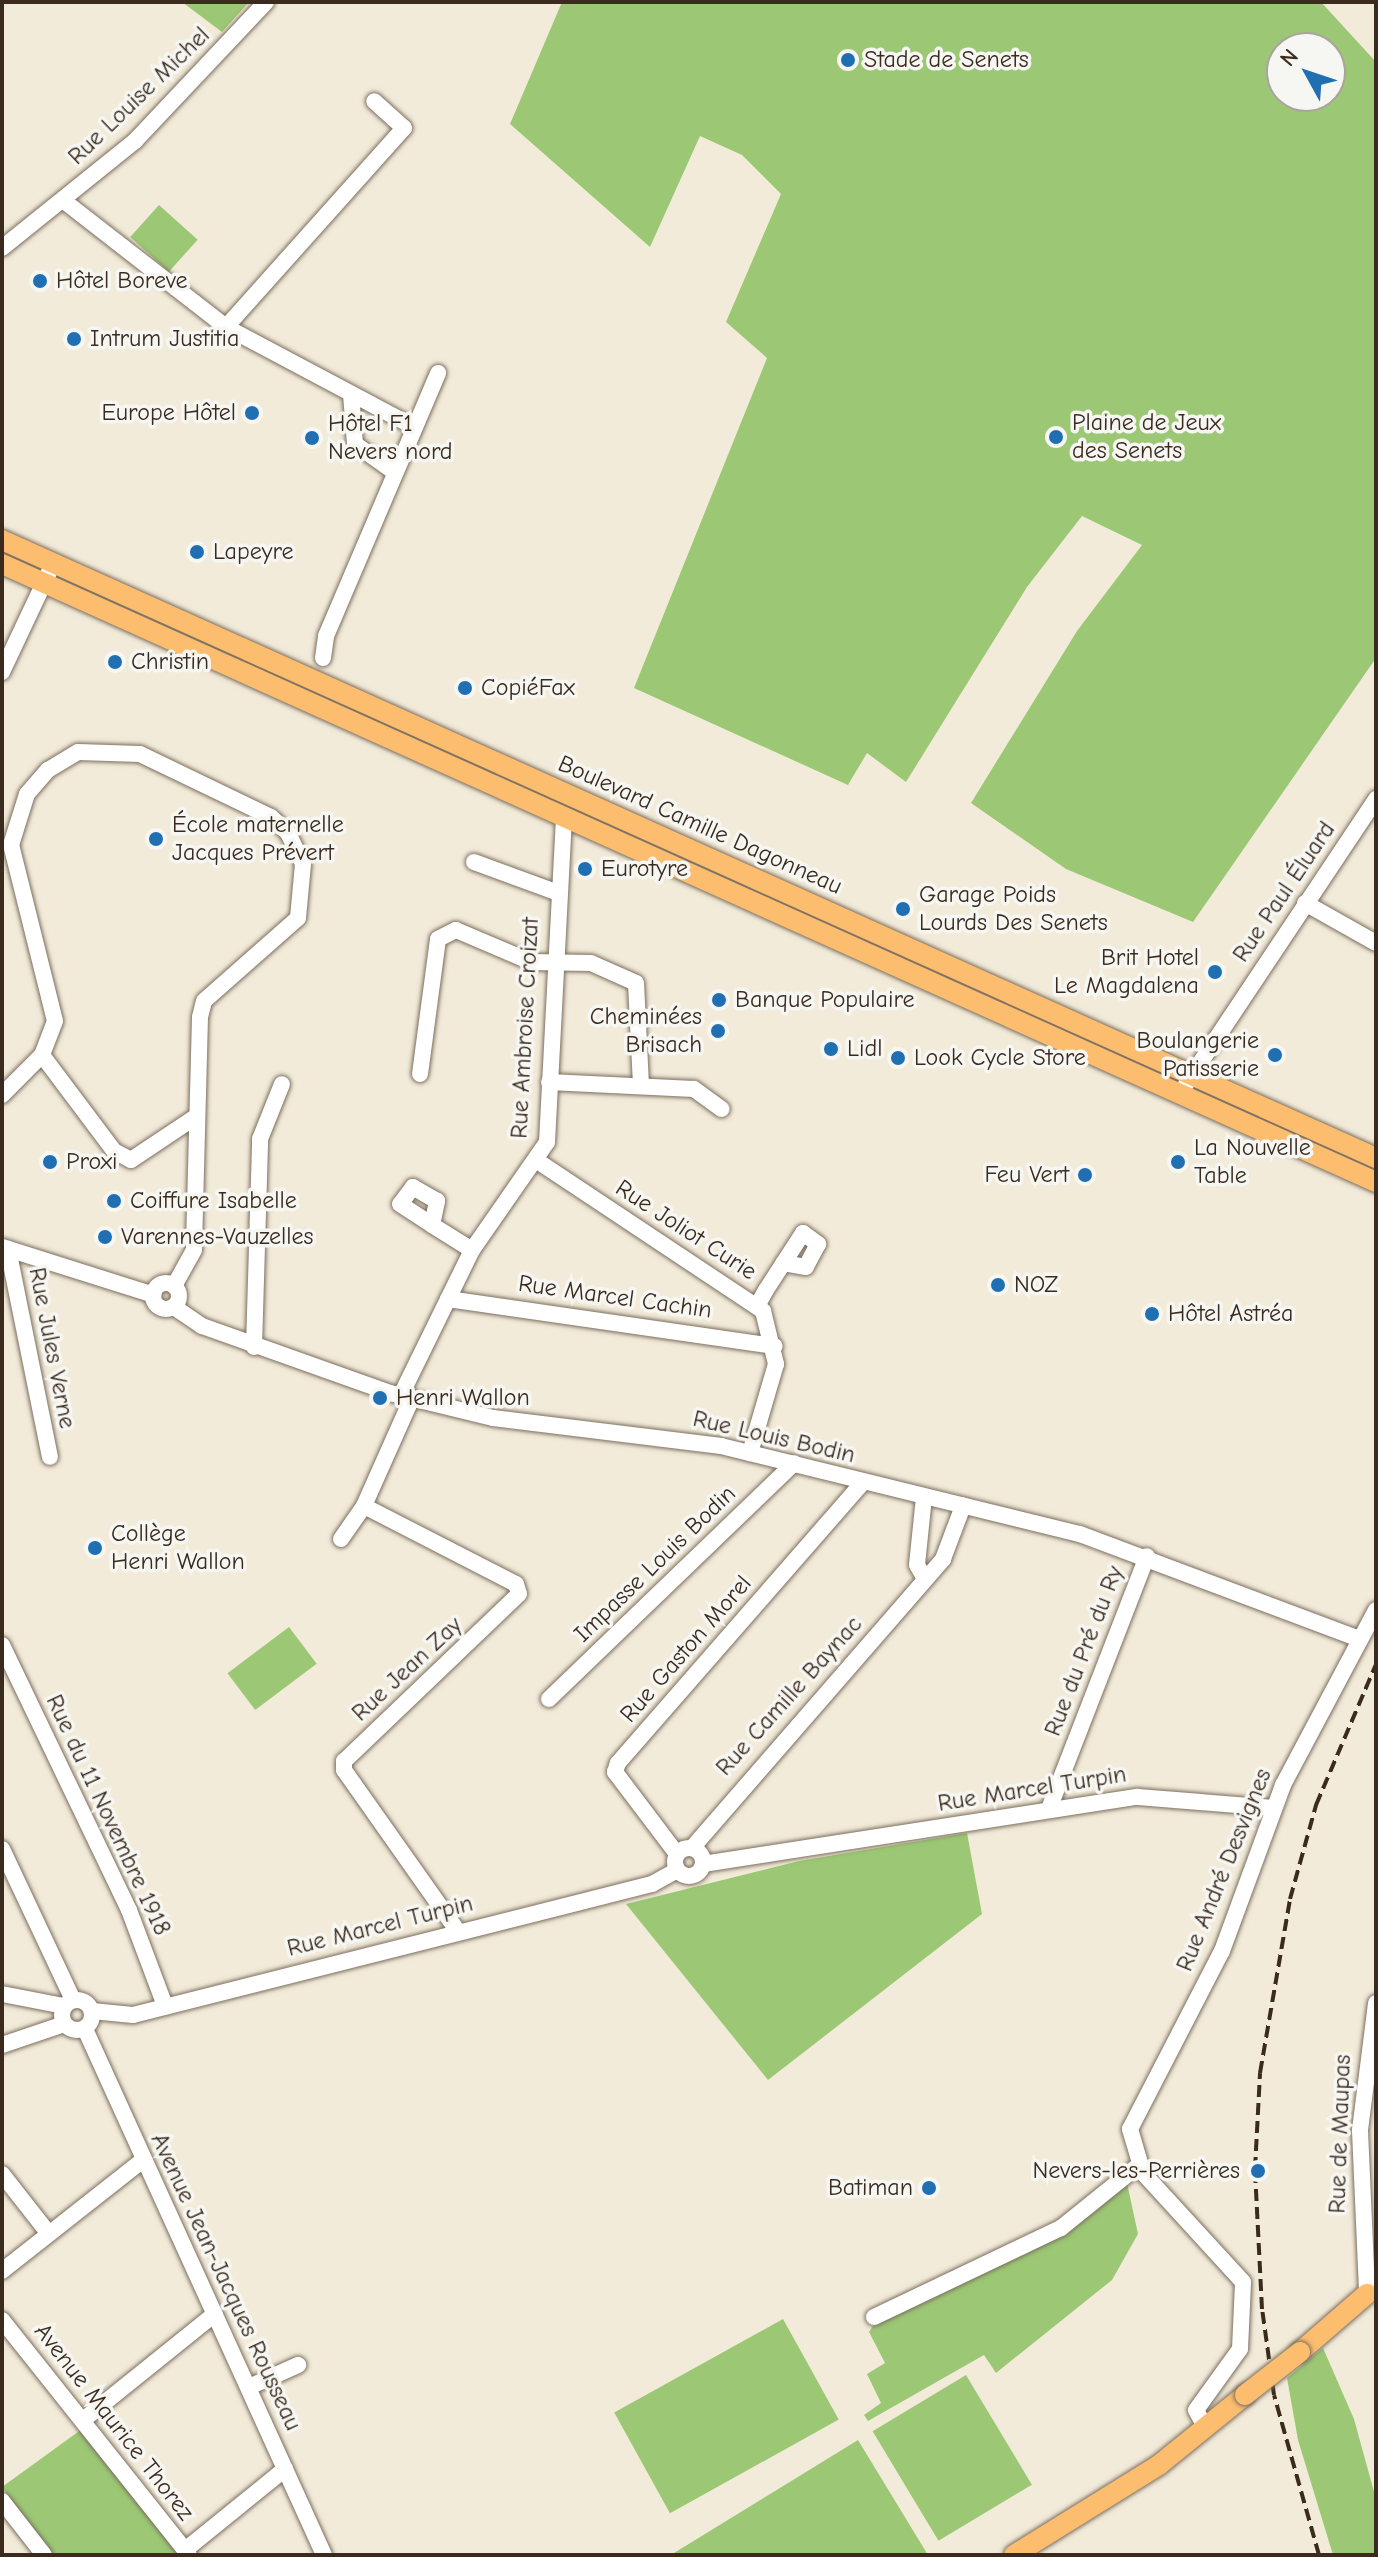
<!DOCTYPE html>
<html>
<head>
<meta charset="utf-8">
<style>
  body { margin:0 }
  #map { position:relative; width:1378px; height:2557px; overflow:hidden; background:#f3ebd9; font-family:"Comic Neue",sans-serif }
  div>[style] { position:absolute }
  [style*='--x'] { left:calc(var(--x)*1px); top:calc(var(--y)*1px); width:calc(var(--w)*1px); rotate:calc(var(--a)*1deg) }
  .green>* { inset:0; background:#9cc875; transform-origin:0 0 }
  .roads { filter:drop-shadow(0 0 2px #7b6e5f) drop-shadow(0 0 2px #7b6e5f) }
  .minor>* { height:16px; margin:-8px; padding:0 8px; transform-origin:8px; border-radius:8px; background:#fff }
  .minor>.ring { margin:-8px; padding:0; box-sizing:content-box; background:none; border:16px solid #fff; border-radius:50% }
  .major>* { height:20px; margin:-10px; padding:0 10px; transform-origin:10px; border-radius:10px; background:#fcbd6f }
  .rail>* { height:4px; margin-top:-2px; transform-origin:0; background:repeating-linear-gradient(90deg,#3b2a1e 0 12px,transparent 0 18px) }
  .bridges { filter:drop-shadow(0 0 2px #7b6e5f) drop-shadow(0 0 2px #7b6e5f) }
  .major-bridge>* { height:20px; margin:-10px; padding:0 10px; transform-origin:10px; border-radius:10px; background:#fcbd6f }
  .dots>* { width:22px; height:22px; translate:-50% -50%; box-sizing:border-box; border:4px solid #f6f6f2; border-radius:50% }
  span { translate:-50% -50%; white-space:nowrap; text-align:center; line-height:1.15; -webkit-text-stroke:7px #f6f6f2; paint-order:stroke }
  .poi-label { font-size:24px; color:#3b2a1e }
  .left { translate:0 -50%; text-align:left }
  .right { translate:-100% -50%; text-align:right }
  .street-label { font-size:24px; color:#3b2a1e }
  .frame { position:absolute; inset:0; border:4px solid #3b2a1e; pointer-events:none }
  .north { position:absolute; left:1266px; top:32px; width:80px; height:80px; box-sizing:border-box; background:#f6f6f2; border:2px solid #aba49d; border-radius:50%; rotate:310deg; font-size:22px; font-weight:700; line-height:32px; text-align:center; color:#3b2a1e }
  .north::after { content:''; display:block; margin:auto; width:28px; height:36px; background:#1f6fb2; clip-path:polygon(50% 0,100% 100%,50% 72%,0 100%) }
</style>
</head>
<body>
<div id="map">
  <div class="green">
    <i style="clip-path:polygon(182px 2px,249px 2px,222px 32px)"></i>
    <i style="clip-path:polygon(evenodd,562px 2px,1321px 2px,1376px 62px,1376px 658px,1193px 922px,1066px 869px,971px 803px,1077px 631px,1142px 545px,1082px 516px,1027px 587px,906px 782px,867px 753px,848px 785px,634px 688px,767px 358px,726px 322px,781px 194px,742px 155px,700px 136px,650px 247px,510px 124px,562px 2px,1282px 48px,1330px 48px,1330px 96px,1282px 96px,1282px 48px)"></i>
    <i style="left:159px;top:205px;width:52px;height:43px;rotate:42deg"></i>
    <i style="left:289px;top:1627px;width:46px;height:77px;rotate:53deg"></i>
    <i style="clip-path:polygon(967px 1833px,982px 1914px,768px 2080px,626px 1904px,799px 1861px)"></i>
    <i style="clip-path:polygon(1127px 2183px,1138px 2234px,1112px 2280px,996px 2373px,984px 2355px,868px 2421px,864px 2415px,881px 2403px,867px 2374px,885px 2363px,869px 2332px,874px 2324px)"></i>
    <i style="left:783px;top:2319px;width:115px;height:193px;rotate:61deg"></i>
    <i style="clip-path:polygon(1323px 2348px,1354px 2419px,1376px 2499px,1376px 2555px,1333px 2555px,1298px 2440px,1287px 2378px)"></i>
    <i style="left:966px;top:2375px;width:128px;height:109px;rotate:59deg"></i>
    <i style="clip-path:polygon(82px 2429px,181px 2555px,51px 2555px,2px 2487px)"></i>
    <i style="clip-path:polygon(858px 2440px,928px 2555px,675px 2555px,674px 2553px)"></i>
  </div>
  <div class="roads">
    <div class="minor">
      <i style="--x:64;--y:201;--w:205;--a:37.9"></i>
      <i style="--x:226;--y:327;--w:211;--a:28"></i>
      <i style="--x:2;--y:248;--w:171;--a:-38.8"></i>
      <i style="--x:135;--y:141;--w:191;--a:-46.7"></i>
      <i style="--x:226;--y:327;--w:267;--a:-48.2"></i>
      <i style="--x:404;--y:128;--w:40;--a:-138"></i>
      <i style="--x:351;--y:394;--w:50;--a:85.4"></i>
      <i style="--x:355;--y:444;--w:47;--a:35.4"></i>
      <i style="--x:323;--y:658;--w:22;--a:-82"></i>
      <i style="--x:326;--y:636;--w:286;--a:-66.9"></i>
      <i style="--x:2;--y:672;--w:110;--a:-64.8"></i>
      <i style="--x:474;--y:862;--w:87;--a:20.1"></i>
      <i style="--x:1305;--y:903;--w:81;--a:29.4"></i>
      <i style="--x:42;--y:1055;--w:120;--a:53.1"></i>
      <i style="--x:114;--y:1151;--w:19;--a:28"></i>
      <i style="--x:131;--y:1160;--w:79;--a:-33.7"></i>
      <i style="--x:420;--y:1074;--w:136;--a:-82.4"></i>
      <i style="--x:438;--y:939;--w:20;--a:-27"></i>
      <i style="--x:456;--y:930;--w:82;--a:23.1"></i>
      <i style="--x:531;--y:962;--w:60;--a:1"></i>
      <i style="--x:591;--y:963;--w:49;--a:24"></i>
      <i style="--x:636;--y:983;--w:103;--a:87.2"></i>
      <i style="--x:549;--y:1082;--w:145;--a:2.8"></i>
      <i style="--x:694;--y:1089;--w:34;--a:36"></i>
      <i style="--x:1186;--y:1084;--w:343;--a:-56.3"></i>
      <i style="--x:2;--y:1095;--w:57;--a:-45"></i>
      <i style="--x:42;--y:1055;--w:36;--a:-69"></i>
      <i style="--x:55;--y:1021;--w:181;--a:-104"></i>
      <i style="--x:11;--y:845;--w:53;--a:-72.6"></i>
      <i style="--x:27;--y:794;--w:32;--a:-49"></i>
      <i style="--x:48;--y:770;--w:35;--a:-31"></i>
      <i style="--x:78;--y:752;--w:62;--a:1.8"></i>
      <i style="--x:140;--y:754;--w:145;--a:25.7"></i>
      <i style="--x:271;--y:817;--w:23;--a:43"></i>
      <i style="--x:288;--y:833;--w:34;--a:64"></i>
      <i style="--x:303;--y:864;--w:54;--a:95.3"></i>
      <i style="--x:298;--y:918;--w:125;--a:138.6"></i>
      <i style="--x:204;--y:1001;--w:16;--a:104"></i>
      <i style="--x:200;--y:1017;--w:233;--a:91.5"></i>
      <i style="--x:194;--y:1250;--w:41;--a:119.1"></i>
      <i style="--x:539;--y:1162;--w:269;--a:33.6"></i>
      <i style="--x:763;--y:1311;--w:55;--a:76.2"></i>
      <i style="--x:776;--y:1364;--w:93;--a:106.3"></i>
      <i style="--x:432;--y:1225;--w:25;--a:-78"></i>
      <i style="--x:437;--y:1201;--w:28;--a:-150"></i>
      <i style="--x:413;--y:1187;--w:21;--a:127"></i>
      <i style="--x:400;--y:1204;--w:38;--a:33"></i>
      <i style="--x:432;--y:1225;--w:47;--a:32"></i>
      <i style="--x:2;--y:1247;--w:159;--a:17.5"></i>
      <i style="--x:8;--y:1249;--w:212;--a:78.6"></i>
      <i class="ring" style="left:153px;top:1283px;width:10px;height:10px"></i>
      <i style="--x:448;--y:1299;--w:330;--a:8.2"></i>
      <i style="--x:757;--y:1306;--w:18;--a:-61"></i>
      <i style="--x:766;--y:1290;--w:68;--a:-57"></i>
      <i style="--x:803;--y:1233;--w:19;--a:36"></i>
      <i style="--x:818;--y:1244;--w:26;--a:118"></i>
      <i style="--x:806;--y:1267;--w:23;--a:-170"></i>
      <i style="--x:174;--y:1307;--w:34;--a:34"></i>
      <i style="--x:202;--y:1326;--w:200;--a:19.6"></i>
      <i style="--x:390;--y:1393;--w:106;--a:13.6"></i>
      <i style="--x:493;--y:1418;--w:230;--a:7"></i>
      <i style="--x:721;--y:1446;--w:370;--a:13.8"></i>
      <i style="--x:1080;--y:1534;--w:299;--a:20.6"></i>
      <i style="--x:254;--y:1347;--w:208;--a:-88.3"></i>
      <i style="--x:260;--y:1139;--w:59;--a:-68.2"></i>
      <i style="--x:401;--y:1395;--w:161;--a:-63.9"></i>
      <i style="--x:472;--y:1250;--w:131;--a:-55.2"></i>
      <i style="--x:547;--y:1142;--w:326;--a:-87"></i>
      <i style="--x:412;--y:1398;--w:118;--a:114"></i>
      <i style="--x:364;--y:1506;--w:171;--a:27.2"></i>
      <i style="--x:516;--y:1584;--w:10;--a:73"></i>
      <i style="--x:519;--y:1594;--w:242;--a:136.3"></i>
      <i style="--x:344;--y:1761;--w:9;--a:90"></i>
      <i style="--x:344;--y:1770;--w:196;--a:54.8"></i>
      <i style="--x:924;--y:1497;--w:68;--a:95.9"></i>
      <i style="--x:917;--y:1565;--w:16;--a:60"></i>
      <i style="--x:341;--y:1539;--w:40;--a:-55.1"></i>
      <i style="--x:2;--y:1645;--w:294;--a:64.4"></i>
      <i style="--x:129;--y:1910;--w:103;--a:69.4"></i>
      <i style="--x:549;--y:1699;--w:340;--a:-43.9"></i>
      <i style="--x:1049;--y:1809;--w:271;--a:-68.8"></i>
      <i class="ring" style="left:675px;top:1848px;width:12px;height:12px"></i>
      <i style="--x:692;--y:1848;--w:383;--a:-49"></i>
      <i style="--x:943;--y:1559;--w:57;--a:-69.3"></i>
      <i style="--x:2;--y:1849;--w:167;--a:64.8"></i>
      <i style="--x:677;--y:1854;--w:103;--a:-127.1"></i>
      <i style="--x:615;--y:1772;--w:9;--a:-72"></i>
      <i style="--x:618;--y:1763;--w:373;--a:-48.9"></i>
      <i style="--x:703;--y:1864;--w:440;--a:-8.8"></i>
      <i style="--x:1138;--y:1797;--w:136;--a:4.6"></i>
      <i style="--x:2;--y:1994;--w:63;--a:11"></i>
      <i class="ring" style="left:62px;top:2000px;width:14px;height:14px"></i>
      <i style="--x:92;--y:2011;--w:41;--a:5.6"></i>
      <i style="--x:133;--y:2015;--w:535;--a:-14.17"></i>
      <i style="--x:652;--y:1884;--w:29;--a:-29"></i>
      <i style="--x:85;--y:2029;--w:578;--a:65.56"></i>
      <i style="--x:2;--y:2045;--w:65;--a:-18.7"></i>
      <i style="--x:2;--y:2174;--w:76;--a:51.9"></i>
      <i style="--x:2;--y:2271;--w:179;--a:-38.2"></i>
      <i style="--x:1367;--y:2291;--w:161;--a:-92.5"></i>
      <i style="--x:1360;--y:2130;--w:128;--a:-82.8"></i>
      <i style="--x:874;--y:2317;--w:207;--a:-25.5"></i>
      <i style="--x:1061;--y:2228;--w:100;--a:-38.9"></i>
      <i style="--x:2;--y:2320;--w:300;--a:51.5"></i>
      <i style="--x:249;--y:2387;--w:54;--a:-24.2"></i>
      <i style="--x:83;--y:2420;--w:169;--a:-38.8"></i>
      <i style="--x:1205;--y:2427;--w:19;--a:-118"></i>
      <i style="--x:1196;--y:2410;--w:75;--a:-54.2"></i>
      <i style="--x:1240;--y:2349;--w:67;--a:-87.4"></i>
      <i style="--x:1243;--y:2282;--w:148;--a:-132.5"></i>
      <i style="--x:1143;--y:2173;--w:46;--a:-106.5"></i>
      <i style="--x:1130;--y:2129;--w:200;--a:-62.7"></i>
      <i style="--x:1222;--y:1951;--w:177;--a:-69.8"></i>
      <i style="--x:1283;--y:1785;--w:198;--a:-62"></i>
      <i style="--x:2;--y:2501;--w:68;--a:52.1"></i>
      <i style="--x:185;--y:2550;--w:129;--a:-39"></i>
    </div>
    <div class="major">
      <i style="--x:2;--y:540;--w:1507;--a:24.22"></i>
      <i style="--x:2;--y:564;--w:1507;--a:24.22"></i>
      <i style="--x:1300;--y:2352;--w:89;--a:-40.9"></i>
      <i style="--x:1014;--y:2555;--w:171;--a:-31.8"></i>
      <i style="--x:1159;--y:2465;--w:111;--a:-39.1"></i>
    </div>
  </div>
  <div class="rail">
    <i style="--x:1319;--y:2555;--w:166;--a:-105.7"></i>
    <i style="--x:1274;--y:2395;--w:87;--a:-97.9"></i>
    <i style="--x:1262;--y:2309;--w:140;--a:-92.9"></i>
    <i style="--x:1255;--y:2169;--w:96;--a:-87"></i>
    <i style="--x:1260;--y:2073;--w:177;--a:-80.2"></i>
    <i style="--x:1290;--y:1899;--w:98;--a:-74.5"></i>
    <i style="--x:1316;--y:1805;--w:153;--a:-66.9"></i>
  </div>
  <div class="bridges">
    <div class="major-bridge">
      <i style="--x:1245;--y:2395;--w:70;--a:-38"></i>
    </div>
  </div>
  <div class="dots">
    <i style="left:848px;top:60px;background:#1f6fb2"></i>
    <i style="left:40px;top:281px;background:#1f6fb2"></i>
    <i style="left:74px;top:339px;background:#1f6fb2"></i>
    <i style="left:252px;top:413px;background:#1f6fb2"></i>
    <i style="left:1056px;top:437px;background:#1f6fb2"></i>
    <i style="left:312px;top:438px;background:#1f6fb2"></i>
    <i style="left:197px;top:552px;background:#1f6fb2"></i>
    <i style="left:115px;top:662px;background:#1f6fb2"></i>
    <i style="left:465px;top:688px;background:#1f6fb2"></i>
    <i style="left:156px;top:839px;background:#1f6fb2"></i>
    <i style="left:585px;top:869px;background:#1f6fb2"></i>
    <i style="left:903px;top:909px;background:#1f6fb2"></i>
    <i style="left:1215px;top:972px;background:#1f6fb2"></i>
    <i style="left:719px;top:1000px;background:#1f6fb2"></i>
    <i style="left:718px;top:1031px;background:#1f6fb2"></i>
    <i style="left:831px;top:1049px;background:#1f6fb2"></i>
    <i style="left:1275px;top:1055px;background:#1f6fb2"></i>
    <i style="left:898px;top:1058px;background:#1f6fb2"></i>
    <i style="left:50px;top:1162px;background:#1f6fb2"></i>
    <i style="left:1178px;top:1162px;background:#1f6fb2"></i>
    <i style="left:1085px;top:1175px;background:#1f6fb2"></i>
    <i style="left:114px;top:1201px;background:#1f6fb2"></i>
    <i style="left:105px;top:1237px;background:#1f6fb2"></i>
    <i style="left:998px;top:1285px;background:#1f6fb2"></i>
    <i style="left:1152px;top:1314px;background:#1f6fb2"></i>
    <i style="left:380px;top:1398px;background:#1f6fb2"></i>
    <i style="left:95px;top:1548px;background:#1f6fb2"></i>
    <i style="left:1258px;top:2171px;background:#1f6fb2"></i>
    <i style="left:929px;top:2188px;background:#1f6fb2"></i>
  </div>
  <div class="poi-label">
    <span class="left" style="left:864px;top:60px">Stade de Senets</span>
    <span class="left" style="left:56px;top:281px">Hôtel Boreve</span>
    <span class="left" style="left:90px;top:339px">Intrum Justitia</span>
    <span class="right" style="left:236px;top:413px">Europe Hôtel</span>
    <span class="left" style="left:1072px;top:437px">Plaine de Jeux<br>des Senets</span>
    <span class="left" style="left:328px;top:438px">Hôtel F1<br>Nevers nord</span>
    <span class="left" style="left:213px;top:552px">Lapeyre</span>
    <span class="left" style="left:131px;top:662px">Christin</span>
    <span class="left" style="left:481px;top:688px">CopiéFax</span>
    <span class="left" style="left:172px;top:839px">École maternelle<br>Jacques Prévert</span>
    <span class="left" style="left:601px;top:869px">Eurotyre</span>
    <span class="left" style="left:919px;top:909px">Garage Poids<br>Lourds Des Senets</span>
    <span class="right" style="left:1199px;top:972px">Brit Hotel<br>Le Magdalena</span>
    <span class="left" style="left:735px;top:1000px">Banque Populaire</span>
    <span class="right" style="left:702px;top:1031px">Cheminées<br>Brisach</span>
    <span class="right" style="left:1259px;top:1055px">Boulangerie<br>Patisserie</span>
    <span class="left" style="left:847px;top:1049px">Lidl</span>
    <span class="left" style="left:914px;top:1058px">Look Cycle Store</span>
    <span class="left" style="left:1194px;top:1162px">La Nouvelle<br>Table</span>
    <span class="left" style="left:66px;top:1162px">Proxi</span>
    <span class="right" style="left:1069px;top:1175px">Feu Vert</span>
    <span class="left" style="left:130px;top:1201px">Coiffure Isabelle</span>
    <span class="left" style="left:121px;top:1237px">Varennes-Vauzelles</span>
    <span class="left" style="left:1014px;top:1285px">NOZ</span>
    <span class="left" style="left:1168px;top:1314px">Hôtel Astréa</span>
    <span class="left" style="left:396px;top:1398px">Henri Wallon</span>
    <span class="left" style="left:111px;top:1548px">Collège<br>Henri Wallon</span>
    <span class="right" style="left:1240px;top:2171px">Nevers-les-Perrières</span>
    <span class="right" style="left:913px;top:2188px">Batiman</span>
  </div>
  <div class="street-label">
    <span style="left:139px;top:96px;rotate:-44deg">Rue Louise Michel</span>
    <span style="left:700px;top:825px;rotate:24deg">Boulevard Camille Dagonneau</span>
    <span style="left:1284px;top:892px;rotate:-56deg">Rue Paul Éluard</span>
    <span style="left:525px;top:1028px;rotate:-87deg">Rue Ambroise Croizat</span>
    <span style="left:686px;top:1230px;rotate:33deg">Rue Joliot Curie</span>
    <span style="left:615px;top:1297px;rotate:8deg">Rue Marcel Cachin</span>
    <span style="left:52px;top:1348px;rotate:79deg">Rue Jules Verne</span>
    <span style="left:774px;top:1437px;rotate:13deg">Rue Louis Bodin</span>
    <span style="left:655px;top:1564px;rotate:-44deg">Impasse Louis Bodin</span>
    <span style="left:686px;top:1649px;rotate:-49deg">Rue Gaston Morel</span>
    <span style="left:1084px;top:1651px;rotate:-69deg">Rue du Pré du Ry</span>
    <span style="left:407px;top:1669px;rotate:-43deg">Rue Jean Zay</span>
    <span style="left:789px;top:1696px;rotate:-48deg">Rue Camille Baynac</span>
    <span style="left:1032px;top:1789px;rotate:-9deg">Rue Marcel Turpin</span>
    <span style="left:108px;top:1815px;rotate:65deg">Rue du 11 Novembre 1918</span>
    <span style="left:1224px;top:1870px;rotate:-68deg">Rue André Desvignes</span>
    <span style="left:380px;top:1926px;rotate:-14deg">Rue Marcel Turpin</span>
    <span style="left:1340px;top:2134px;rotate:-88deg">Rue de Maupas</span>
    <span style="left:226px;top:2282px;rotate:65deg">Avenue Jean-Jacques Rousseau</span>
    <span style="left:114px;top:2422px;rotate:52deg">Avenue Maurice Thorez</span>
  </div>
  <div class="frame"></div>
  <div class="north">N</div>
</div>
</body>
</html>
